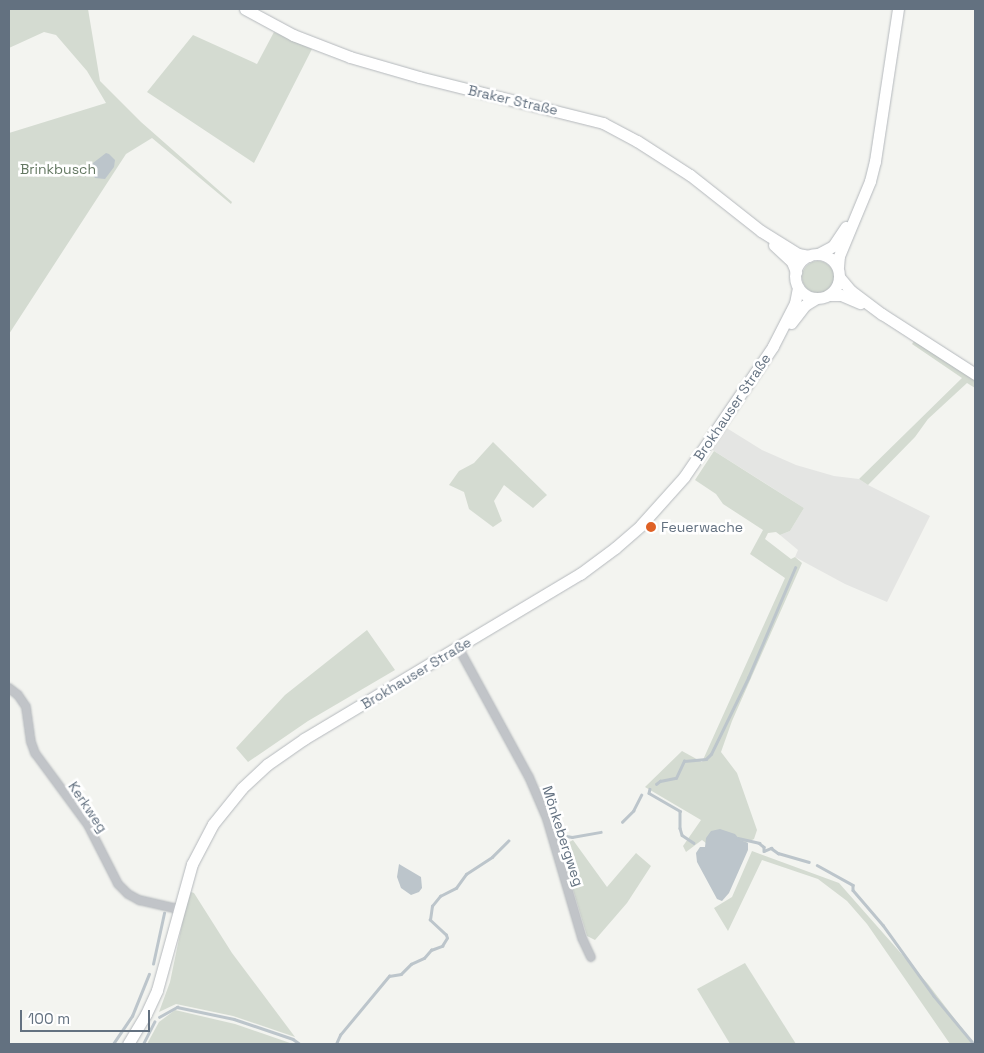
<!DOCTYPE html>
<html>
<head>
<meta charset="utf-8">
<style>
  body { margin:0 }
  #map { position:relative; width:984px; height:1053px; overflow:hidden; background:#f3f4f0; font-family:"Space Grotesk",sans-serif }
  div>[style] { position:absolute }
  [style*='--x'] { left:calc(var(--x)*1px); top:calc(var(--y)*1px); width:calc(var(--w)*1px); rotate:calc(var(--a)*1deg) }
  .built>* { inset:0; background:#e4e5e3 }
  .green>* { inset:0; background:#d4dbd1 }
  .round { border-radius:50% }
  .water>* { inset:0; background:#bcc5cb }
  .stream>* { height:2.5px; margin:-1.25px; padding:0 1.25px; transform-origin:1.25px; border-radius:1.25px; background:#bcc5cb }
  .roads { filter:drop-shadow(0 0 1px #b4b8bc) drop-shadow(0 0 1px #b4b8bc) }
  .street>* { height:8px; margin:-4px; padding:0 4px; transform-origin:4px; border-radius:4px; background:#c1c4c8 }
  .secondary>* { height:11px; margin:-5.5px; padding:0 5.5px; transform-origin:5.5px; border-radius:5.5px; background:#fff }
  .secondary>.ring { margin:-5.5px; padding:0; box-sizing:content-box; background:none; border:11px solid #fff; border-radius:50% }
  .dots>* { width:14px; height:14px; translate:-50% -50%; box-sizing:border-box; border:2px solid #fff; border-radius:50% }
  span { translate:-50% -50%; white-space:nowrap; text-align:center; line-height:1.15; -webkit-text-stroke:5px #fff; paint-order:stroke }
  .street-label { font-size:14px; color:#637180 }
  .park-label { font-size:14px; color:#647862 }
  .poi-label { font-size:14px; color:#637180 }
  .left { translate:0 -50%; text-align:left }
  .frame { position:absolute; inset:0; border:10px solid #637180; pointer-events:none }
  .scale { position:absolute; left:20px; top:1010px; width:130px; height:22px; box-sizing:border-box; border:2px solid #637180; border-top:0; padding-left:6px; font-size:15px; line-height:18px; white-space:nowrap; color:#637180; -webkit-text-stroke:4px #fff; paint-order:stroke }
</style>
</head>
<body>
<div id="map">
  <div class="built">
    <i style="clip-path:polygon(725px 427px,762px 450px,796px 465px,834px 476px,859px 479px,868px 485px,930px 516px,887px 602px,845px 584px,795px 557px,798px 550px,780px 535px,790px 531px,804px 508px,711px 449px)"></i>
  </div>
  <div class="green">
    <i style="clip-path:polygon(9px 9px,88px 9px,100px 81px,141px 122px,232px 202px,231px 204px,152px 138px,126px 154px,9px 334px,9px 133px,106px 103px,87px 71px,56px 35px,44px 32px,9px 48px)"></i>
    <i style="clip-path:polygon(274px 32px,312px 49px,254px 163px,147px 92px,193px 35px,257px 64px)"></i>
    <i class="round" style="left:802px;top:261px;width:32px;height:32px"></i>
    <i style="clip-path:polygon(915px 340px,975px 379px,975px 388px,967px 383px,928px 419px,915px 437px,868px 485px,859px 479px,962px 378px,912px 344px)"></i>
    <i style="clip-path:polygon(493px 442px,547px 495px,533px 508px,504px 485px,494px 501px,502px 521px,493px 527px,469px 509px,464px 492px,449px 485px,459px 471px,474px 463px)"></i>
    <i style="clip-path:polygon(714px 451px,804px 508px,790px 531px,780px 535px,776px 532px,768px 533px,765px 539px,791px 559px,795px 557px,802px 563px,732px 721px,721px 752px,737px 773px,757px 830px,754px 839px,742px 845px,711px 847px,702px 840px,686px 852px,683px 846px,701px 820px,645px 787px,682px 751px,702px 762px,785px 578px,750px 554px,763px 530px,723px 504px,716px 494px,695px 480px)"></i>
    <i style="clip-path:polygon(367px 630px,395px 670px,308px 721px,248px 762px,236px 748px,285px 695px)"></i>
    <i style="clip-path:polygon(573px 840px,607px 887px,636px 853px,651px 866px,627px 903px,595px 940px,587px 936px,560px 847px)"></i>
    <i style="clip-path:polygon(752px 851px,839px 883px,928px 984px,974px 1044px,950px 1044px,867px 924px,847px 901px,818px 879px,762px 860px,728px 931px,714px 908px,732px 897px)"></i>
    <i style="clip-path:polygon(191px 892px,194px 893px,232px 953px,295px 1037px,233px 1016px,176px 1004px,159px 1012px,170px 982px,185px 910px)"></i>
    <i style="clip-path:polygon(745px 963px,796px 1044px,730px 1044px,697px 989px)"></i>
    <i style="clip-path:polygon(175px 1010px,235px 1024px,293px 1044px,147px 1044px,159px 1022px)"></i>
  </div>
  <div class="water">
    <i style="clip-path:polygon(106px 153px,109px 154px,115px 160px,114px 167px,105px 179px,95px 178px,90px 171px,93px 163px)"></i>
    <i style="clip-path:polygon(720px 829px,735px 834px,740px 840px,748px 843px,748px 850px,729px 893px,722px 901px,717px 899px,697px 862px,696px 853px,700px 847px,705px 847px,706px 838px,711px 831px)"></i>
    <i style="clip-path:polygon(399px 864px,421px 877px,422px 888px,419px 892px,411px 895px,401px 888px,397px 877px)"></i>
  </div>
  <div class="stream">
    <i style="--x:656;--y:784;--w:5;--a:-37"></i>
    <i style="--x:660;--y:781;--w:16;--a:-11"></i>
    <i style="--x:676;--y:778;--w:19;--a:-65"></i>
    <i style="--x:684;--y:761;--w:22;--a:-5"></i>
    <i style="--x:706;--y:759;--w:7;--a:-45"></i>
    <i style="--x:711;--y:754;--w:85;--a:-64"></i>
    <i style="--x:748;--y:678;--w:120;--a:-66.9"></i>
    <i style="--x:650;--y:789;--w:4;--a:104"></i>
    <i style="--x:649;--y:793;--w:36;--a:30"></i>
    <i style="--x:680;--y:811;--w:17;--a:90"></i>
    <i style="--x:680;--y:828;--w:7;--a:74"></i>
    <i style="--x:682;--y:835;--w:14;--a:34"></i>
    <i style="--x:622;--y:822;--w:16;--a:-45"></i>
    <i style="--x:633;--y:811;--w:18;--a:-63"></i>
    <i style="--x:560;--y:835;--w:12;--a:9"></i>
    <i style="--x:572;--y:837;--w:29;--a:-10"></i>
    <i style="--x:738;--y:838;--w:22;--a:13"></i>
    <i style="--x:759;--y:843;--w:6;--a:39"></i>
    <i style="--x:764;--y:847;--w:4;--a:90"></i>
    <i style="--x:764;--y:851;--w:8;--a:-23"></i>
    <i style="--x:771;--y:848;--w:9;--a:36"></i>
    <i style="--x:778;--y:853;--w:32;--a:16"></i>
    <i style="--x:817;--y:865;--w:41;--a:29.1"></i>
    <i style="--x:853;--y:885;--w:5;--a:90"></i>
    <i style="--x:853;--y:890;--w:46;--a:49.4"></i>
    <i style="--x:883;--y:925;--w:87;--a:54.3"></i>
    <i style="--x:934;--y:996;--w:62;--a:50.2"></i>
    <i style="--x:153;--y:964;--w:52;--a:-77.8"></i>
    <i style="--x:159;--y:1017;--w:21;--a:-29"></i>
    <i style="--x:177;--y:1007;--w:58;--a:11.9"></i>
    <i style="--x:234;--y:1019;--w:62;--a:18.7"></i>
    <i style="--x:293;--y:1039;--w:9;--a:36"></i>
    <i style="--x:113;--y:1044;--w:34;--a:-56"></i>
    <i style="--x:132;--y:1016;--w:45;--a:-68"></i>
    <i style="--x:143;--y:1044;--w:25;--a:-63"></i>
    <i style="--x:336;--y:1044;--w:10;--a:-66"></i>
    <i style="--x:340;--y:1035;--w:77;--a:-50.3"></i>
    <i style="--x:389;--y:976;--w:12;--a:-9"></i>
    <i style="--x:401;--y:974;--w:14;--a:-45"></i>
    <i style="--x:411;--y:964;--w:14;--a:-25"></i>
    <i style="--x:424;--y:958;--w:11;--a:-49"></i>
    <i style="--x:431;--y:950;--w:12;--a:-20"></i>
    <i style="--x:442;--y:946;--w:9;--a:-58"></i>
    <i style="--x:447;--y:938;--w:3;--a:-108"></i>
    <i style="--x:446;--y:935;--w:22;--a:-137"></i>
    <i style="--x:430;--y:920;--w:14;--a:-82"></i>
    <i style="--x:432;--y:906;--w:13;--a:-51"></i>
    <i style="--x:440;--y:896;--w:18;--a:-27"></i>
    <i style="--x:456;--y:888;--w:17;--a:-54"></i>
    <i style="--x:466;--y:874;--w:31;--a:-33"></i>
    <i style="--x:492;--y:857;--w:23;--a:-45"></i>
  </div>
  <div class="roads">
    <div class="street">
      <i style="--x:458;--y:647;--w:148;--a:61.4"></i>
      <i style="--x:529;--y:777;--w:46;--a:66.8"></i>
      <i style="--x:547;--y:819;--w:124;--a:73.6"></i>
      <i style="--x:582;--y:938;--w:21;--a:65"></i>
      <i style="--x:9;--y:688;--w:11;--a:38"></i>
      <i style="--x:18;--y:695;--w:14;--a:56"></i>
      <i style="--x:26;--y:707;--w:35;--a:82"></i>
      <i style="--x:31;--y:742;--w:12;--a:70"></i>
      <i style="--x:35;--y:753;--w:89;--a:53.6"></i>
      <i style="--x:88;--y:825;--w:66;--a:63"></i>
      <i style="--x:118;--y:884;--w:14;--a:45"></i>
      <i style="--x:128;--y:894;--w:13;--a:29"></i>
      <i style="--x:139;--y:900;--w:40;--a:13"></i>
    </div>
    <div class="secondary">
      <i style="--x:245;--y:9;--w:55;--a:28.4"></i>
      <i style="--x:293;--y:35;--w:61;--a:21.1"></i>
      <i style="--x:350;--y:57;--w:72;--a:16.2"></i>
      <i style="--x:419;--y:77;--w:190;--a:14"></i>
      <i style="--x:603;--y:123;--w:38;--a:28"></i>
      <i style="--x:637;--y:141;--w:63;--a:32.7"></i>
      <i style="--x:690;--y:175;--w:90;--a:38.3"></i>
      <i style="--x:761;--y:231;--w:44;--a:31.9"></i>
      <i style="--x:798;--y:254;--w:11;--a:10"></i>
      <i style="--x:774;--y:245;--w:25;--a:43"></i>
      <i style="--x:792;--y:262;--w:11;--a:68"></i>
      <i class="ring" style="left:795px;top:254px;width:33px;height:33px"></i>
      <i style="--x:818;--y:254;--w:17;--a:-28"></i>
      <i style="--x:833;--y:246;--w:23;--a:-56"></i>
      <i style="--x:838;--y:267;--w:11;--a:-85"></i>
      <i style="--x:839;--y:256;--w:81;--a:-67.5"></i>
      <i style="--x:870;--y:181;--w:21;--a:-76"></i>
      <i style="--x:875;--y:161;--w:154;--a:-81.4"></i>
      <i style="--x:840;--y:278;--w:17;--a:50"></i>
      <i style="--x:851;--y:291;--w:39;--a:37"></i>
      <i style="--x:882;--y:314;--w:111;--a:32.8"></i>
      <i style="--x:829;--y:295;--w:12;--a:0"></i>
      <i style="--x:841;--y:295;--w:21;--a:23"></i>
      <i style="--x:791;--y:323;--w:23;--a:-52"></i>
      <i style="--x:805;--y:305;--w:12;--a:-31"></i>
      <i style="--x:128;--y:1044;--w:35;--a:-59"></i>
      <i style="--x:146;--y:1014;--w:26;--a:-65"></i>
      <i style="--x:157;--y:990;--w:131;--a:-74.5"></i>
      <i style="--x:192;--y:864;--w:45;--a:-62.3"></i>
      <i style="--x:213;--y:824;--w:46;--a:-51.1"></i>
      <i style="--x:242;--y:788;--w:35;--a:-43"></i>
      <i style="--x:268;--y:764;--w:44;--a:-34.8"></i>
      <i style="--x:304;--y:739;--w:322;--a:-30.9"></i>
      <i style="--x:580;--y:574;--w:44;--a:-36.6"></i>
      <i style="--x:615;--y:548;--w:35;--a:-41"></i>
      <i style="--x:641;--y:525;--w:64;--a:-48.1"></i>
      <i style="--x:684;--y:477;--w:126;--a:-55.7"></i>
      <i style="--x:755;--y:373;--w:32;--a:-56"></i>
      <i style="--x:773;--y:346;--w:48;--a:-62.9"></i>
      <i style="--x:795;--y:303;--w:16;--a:-79"></i>
    </div>
  </div>
  <div class="dots">
    <i style="left:651px;top:527px;background:#df6125"></i>
  </div>
  <div class="street-label">
    <span style="left:513px;top:100px;rotate:13deg">Braker Straße</span>
    <span style="left:732px;top:407px;rotate:-56deg">Brokhauser Straße</span>
    <span style="left:416px;top:673px;rotate:-31deg">Brokhauser Straße</span>
    <span style="left:88px;top:807px;rotate:56deg">Kerkweg</span>
    <span style="left:563px;top:836px;rotate:72deg">Mönkebergweg</span>
  </div>
  <div class="park-label">
    <span style="left:58px;top:169px">Brinkbusch</span>
  </div>
  <div class="poi-label">
    <span class="left" style="left:661px;top:527px">Feuerwache</span>
  </div>
  <div class="frame"></div>
  <div class="scale">100 m</div>
</div>
</body>
</html>
